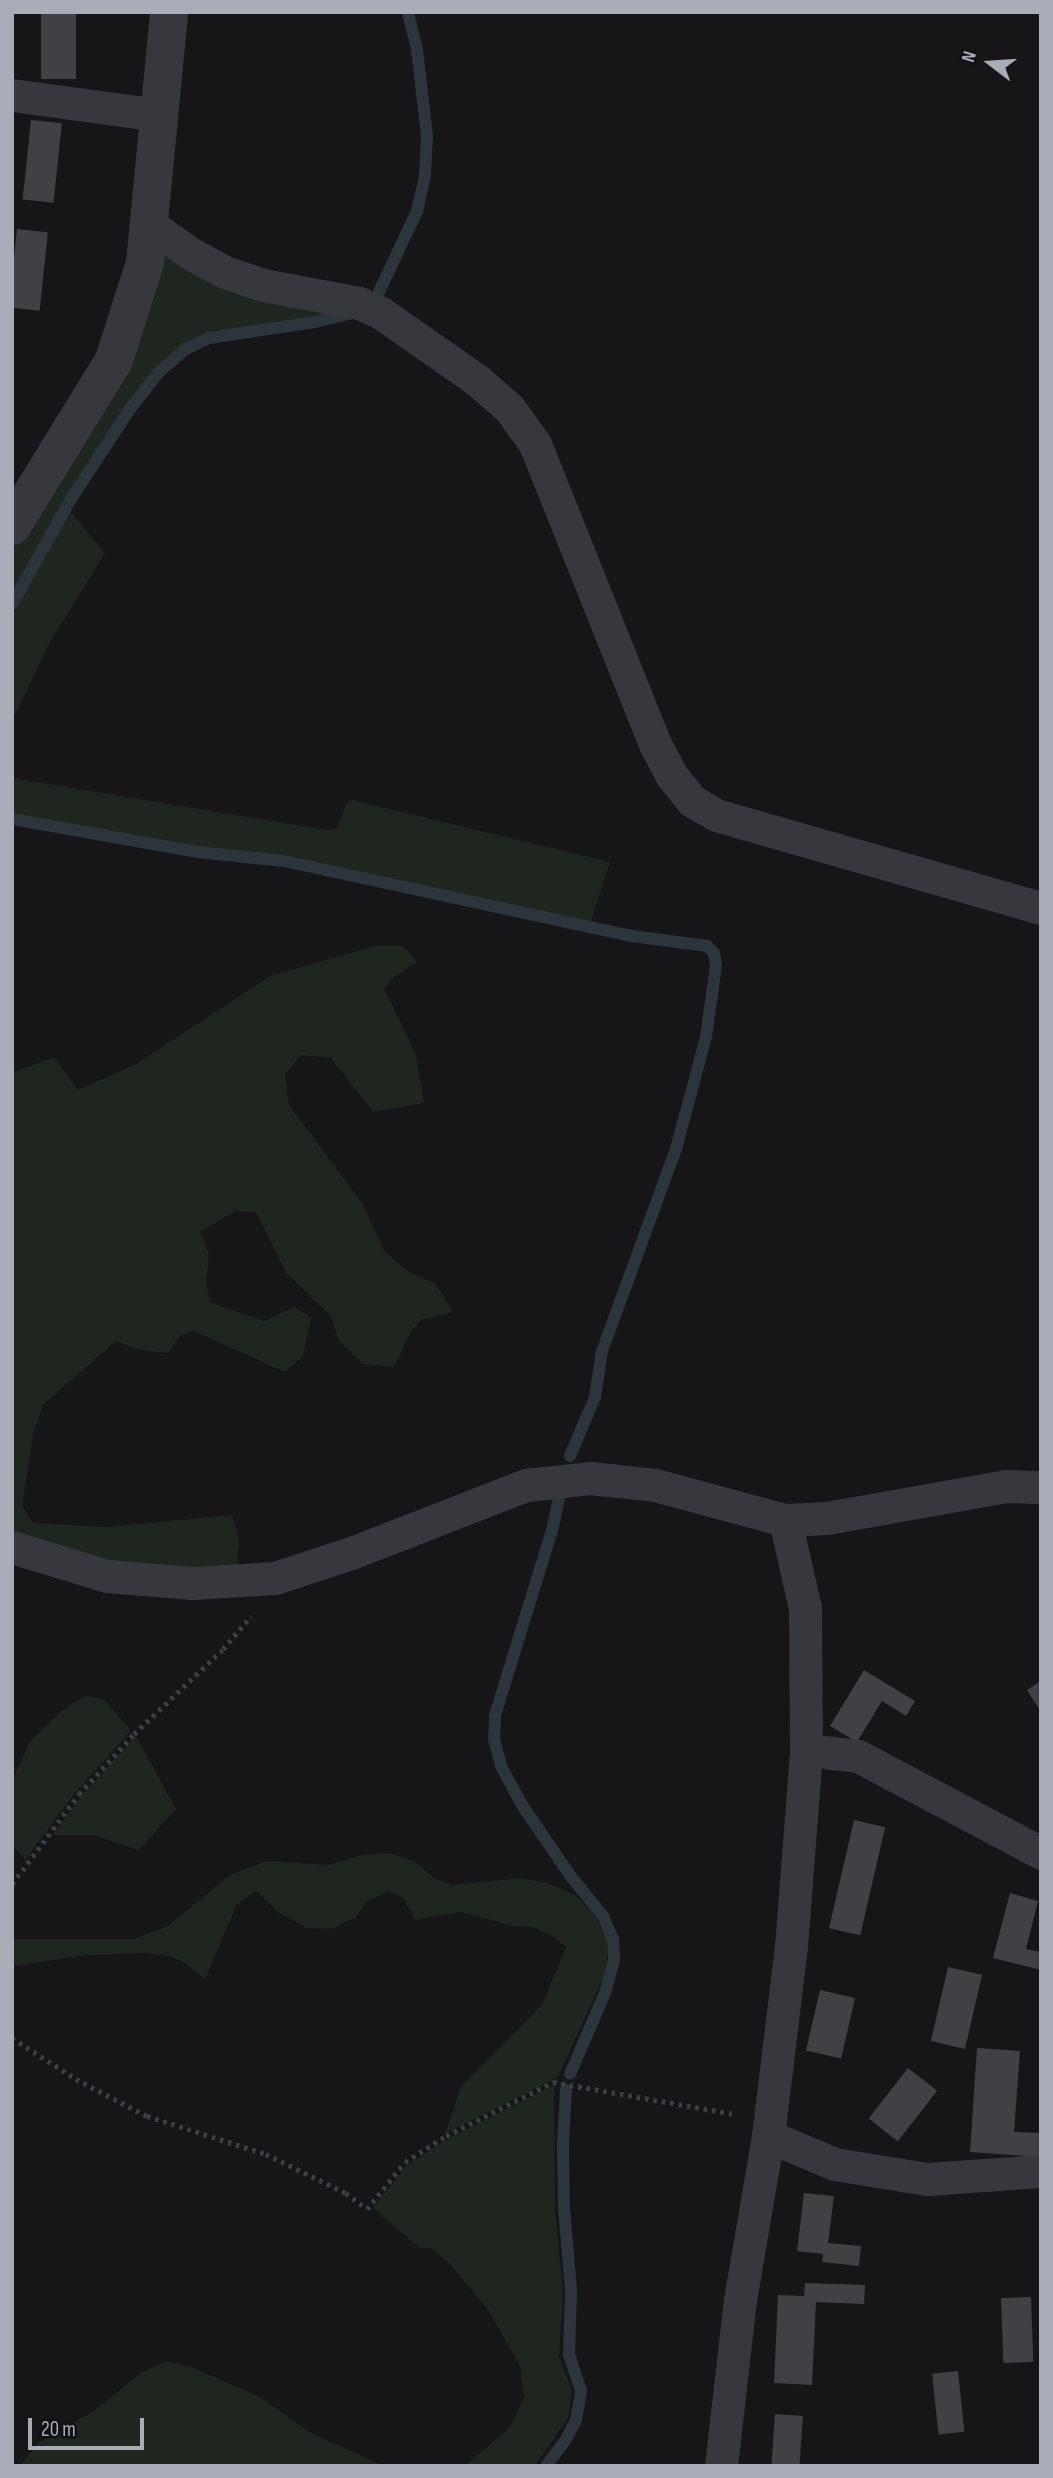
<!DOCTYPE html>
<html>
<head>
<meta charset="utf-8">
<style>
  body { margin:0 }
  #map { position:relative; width:1053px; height:2478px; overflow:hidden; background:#161618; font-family:"Sofia Sans Condensed",sans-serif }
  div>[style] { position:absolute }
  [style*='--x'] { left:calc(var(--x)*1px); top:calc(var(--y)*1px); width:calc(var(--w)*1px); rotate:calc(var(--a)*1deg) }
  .green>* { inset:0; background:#1e261f }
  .stream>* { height:12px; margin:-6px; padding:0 6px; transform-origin:6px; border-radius:6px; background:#2c353c }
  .building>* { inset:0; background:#404145; transform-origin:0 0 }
  .path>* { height:4.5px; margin-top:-2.25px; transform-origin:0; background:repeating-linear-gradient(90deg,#3d3f44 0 3.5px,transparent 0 8.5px) }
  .minor>* { height:33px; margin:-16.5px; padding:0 16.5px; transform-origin:16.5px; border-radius:16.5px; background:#37383d }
  .tertiary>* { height:38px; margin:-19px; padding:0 19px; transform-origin:19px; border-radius:19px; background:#37383d }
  span { translate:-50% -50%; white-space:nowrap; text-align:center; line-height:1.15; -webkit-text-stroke:7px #111113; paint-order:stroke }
  .frame { position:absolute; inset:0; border:14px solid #a8adb8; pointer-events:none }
  .north { position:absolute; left:955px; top:28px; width:70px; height:70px; -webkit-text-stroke:5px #111113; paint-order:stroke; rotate:287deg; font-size:19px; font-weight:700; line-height:28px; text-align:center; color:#a8adb8 }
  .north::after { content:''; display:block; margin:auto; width:24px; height:32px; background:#a8adb8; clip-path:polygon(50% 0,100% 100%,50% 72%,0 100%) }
  .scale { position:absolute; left:28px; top:2418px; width:116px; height:32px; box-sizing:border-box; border:4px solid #a8adb8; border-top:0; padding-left:9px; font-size:21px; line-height:24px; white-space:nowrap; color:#a8adb8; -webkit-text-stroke:5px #111113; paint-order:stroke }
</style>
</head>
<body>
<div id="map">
  <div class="green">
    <i style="clip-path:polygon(166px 252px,342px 314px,208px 335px,184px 347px,156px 371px,128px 408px,68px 497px,12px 597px,12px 547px,130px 355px)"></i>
    <i style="clip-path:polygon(68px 509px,105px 553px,49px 644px,12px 721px,12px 609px)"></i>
    <i style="clip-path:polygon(12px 778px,326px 830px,337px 829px,346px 804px,352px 800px,610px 862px,590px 925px,285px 858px,199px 849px,12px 816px)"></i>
    <i style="clip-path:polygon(375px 946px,403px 946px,417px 962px,395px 976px,384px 989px,416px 1054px,424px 1103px,373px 1112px,331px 1058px,301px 1055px,285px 1075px,289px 1105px,363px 1204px,385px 1252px,409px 1272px,436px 1284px,453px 1312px,421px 1320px,410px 1333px,394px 1367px,362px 1364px,339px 1341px,331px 1316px,286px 1273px,256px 1212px,235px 1211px,200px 1232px,209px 1254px,206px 1283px,210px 1302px,264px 1321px,295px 1307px,311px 1318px,303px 1356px,285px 1372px,194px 1331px,181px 1335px,168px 1353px,139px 1350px,116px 1341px,43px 1405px,33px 1435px,22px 1506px,33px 1523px,107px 1527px,232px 1515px,239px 1538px,236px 1574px,136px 1570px,12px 1538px,12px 1073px,54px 1057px,78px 1090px,136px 1064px,270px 976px)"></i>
    <i style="clip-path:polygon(85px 1696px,104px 1699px,131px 1731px,75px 1793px,25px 1860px,12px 1844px,12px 1781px,30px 1741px,64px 1709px)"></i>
    <i style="clip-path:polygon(136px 1736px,176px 1809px,139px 1850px,94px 1835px,53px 1835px,81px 1796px)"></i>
    <i style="clip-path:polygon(390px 1853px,416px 1862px,434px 1878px,452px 1885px,520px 1878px,548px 1883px,575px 1895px,595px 1916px,607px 1940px,607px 1969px,558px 2077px,445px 2134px,461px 2087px,542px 2005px,566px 1947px,552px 1936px,534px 1927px,513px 1926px,461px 1912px,415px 1920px,404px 1899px,389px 1891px,367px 1901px,356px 1917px,331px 1929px,307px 1928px,278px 1912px,256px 1891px,237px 1904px,205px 1979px,185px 1963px,169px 1956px,147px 1953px,88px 1955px,12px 1966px,12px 1939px,134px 1939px,168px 1926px,230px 1875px,266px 1861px,329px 1865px,361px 1855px)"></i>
    <i style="clip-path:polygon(554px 2085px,555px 2209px,563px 2290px,559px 2357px,572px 2391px,568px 2418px,535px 2466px,465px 2466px,510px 2427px,524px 2398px,520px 2366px,488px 2310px,452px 2266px,431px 2248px,420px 2248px,373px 2208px,407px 2165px,448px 2139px)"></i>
    <i style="clip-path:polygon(166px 2361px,189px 2366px,260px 2397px,311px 2433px,384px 2466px,20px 2466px,38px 2443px,97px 2409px,139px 2374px)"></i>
  </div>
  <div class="stream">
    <i style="--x:378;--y:294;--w:92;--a:-64.8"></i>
    <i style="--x:417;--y:211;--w:37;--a:-77"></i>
    <i style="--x:425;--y:175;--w:39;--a:-87"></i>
    <i style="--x:427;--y:136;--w:88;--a:-96.6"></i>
    <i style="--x:417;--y:49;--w:38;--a:-104"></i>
    <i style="--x:12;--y:604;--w:120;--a:-60.7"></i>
    <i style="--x:71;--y:499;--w:108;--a:-56.8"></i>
    <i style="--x:130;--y:409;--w:46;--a:-52.1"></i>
    <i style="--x:158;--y:373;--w:37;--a:-41"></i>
    <i style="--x:186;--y:349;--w:25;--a:-26"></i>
    <i style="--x:209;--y:338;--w:107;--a:-8.6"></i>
    <i style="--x:315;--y:322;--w:43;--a:-13.4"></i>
    <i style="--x:12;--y:819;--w:189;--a:10.1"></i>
    <i style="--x:198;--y:852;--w:86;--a:6"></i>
    <i style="--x:284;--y:861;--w:356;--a:12.2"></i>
    <i style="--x:632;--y:936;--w:76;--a:7.6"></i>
    <i style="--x:707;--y:946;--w:10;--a:45"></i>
    <i style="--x:714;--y:953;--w:12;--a:81"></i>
    <i style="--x:716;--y:965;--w:73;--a:97.9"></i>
    <i style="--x:706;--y:1037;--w:116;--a:105"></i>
    <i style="--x:676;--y:1149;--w:215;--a:110.1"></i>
    <i style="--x:602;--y:1351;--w:47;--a:98.7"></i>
    <i style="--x:595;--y:1397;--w:64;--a:113"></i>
    <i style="--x:559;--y:1498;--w:30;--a:102"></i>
    <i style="--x:553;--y:1527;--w:198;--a:107.1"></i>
    <i style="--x:495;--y:1716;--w:23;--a:92"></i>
    <i style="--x:494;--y:1739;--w:30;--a:75"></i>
    <i style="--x:502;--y:1768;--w:42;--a:61.6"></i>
    <i style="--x:522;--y:1805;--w:88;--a:55.6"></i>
    <i style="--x:572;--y:1878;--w:49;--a:50.8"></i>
    <i style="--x:603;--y:1916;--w:25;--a:67"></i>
    <i style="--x:613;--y:1939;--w:21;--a:87"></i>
    <i style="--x:614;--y:1960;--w:34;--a:105"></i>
    <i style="--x:605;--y:1993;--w:88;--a:113.4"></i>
    <i style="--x:546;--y:2466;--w:31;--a:-53"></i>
    <i style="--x:565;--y:2441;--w:24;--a:-62"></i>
    <i style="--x:576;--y:2420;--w:29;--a:-80"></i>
    <i style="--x:581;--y:2391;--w:38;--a:-108"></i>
    <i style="--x:569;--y:2355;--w:65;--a:-88.2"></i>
    <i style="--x:571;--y:2290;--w:82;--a:-94.9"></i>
    <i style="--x:564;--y:2208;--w:66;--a:-90.9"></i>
    <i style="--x:563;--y:2142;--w:52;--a:-86.7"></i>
  </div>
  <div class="building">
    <i style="left:41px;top:12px;width:35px;height:67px"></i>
    <i style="left:31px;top:120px;width:31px;height:80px;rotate:6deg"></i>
    <i style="left:17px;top:229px;width:31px;height:79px;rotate:6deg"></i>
    <i style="clip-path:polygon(864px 1670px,915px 1701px,906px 1716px,882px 1701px,857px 1742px,830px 1726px)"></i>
    <i style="clip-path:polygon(1041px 1681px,1041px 1712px,1027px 1690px)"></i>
    <i style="left:854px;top:1820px;width:32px;height:111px;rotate:13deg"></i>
    <i style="clip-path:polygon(1010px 1893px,1038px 1901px,1026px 1949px,1041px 1952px,1041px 1970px,993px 1958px)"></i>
    <i style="left:948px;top:1967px;width:35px;height:76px;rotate:13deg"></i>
    <i style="left:820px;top:1990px;width:36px;height:62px;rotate:13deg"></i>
    <i style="clip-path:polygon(977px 2048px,1020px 2051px,1014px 2132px,1041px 2133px,1041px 2157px,970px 2152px)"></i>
    <i style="left:908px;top:2068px;width:37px;height:64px;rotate:38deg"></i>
    <i style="clip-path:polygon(804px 2193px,834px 2196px,828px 2243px,861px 2246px,859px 2266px,822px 2262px,823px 2254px,797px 2251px)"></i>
    <i style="clip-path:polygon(805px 2283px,865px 2285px,864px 2304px,816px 2302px,812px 2385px,774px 2383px,778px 2295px,804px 2296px)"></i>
    <i style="left:1031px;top:2297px;width:65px;height:30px;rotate:88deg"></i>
    <i style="left:958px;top:2371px;width:61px;height:26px;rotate:84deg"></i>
    <i style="left:775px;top:2414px;width:28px;height:52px;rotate:4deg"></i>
  </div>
  <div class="path">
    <i style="--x:12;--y:1884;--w:112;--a:-53.3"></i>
    <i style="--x:79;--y:1794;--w:81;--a:-47.5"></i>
    <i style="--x:134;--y:1734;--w:123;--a:-43.7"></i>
    <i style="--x:223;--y:1649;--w:43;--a:-49.7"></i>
    <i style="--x:12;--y:2038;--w:76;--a:32.6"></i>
    <i style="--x:76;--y:2079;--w:80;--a:27.5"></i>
    <i style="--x:147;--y:2116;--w:125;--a:17.7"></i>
    <i style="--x:266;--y:2154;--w:89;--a:26"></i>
    <i style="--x:346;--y:2193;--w:26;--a:37"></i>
    <i style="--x:367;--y:2209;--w:60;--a:-51"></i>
    <i style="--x:405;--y:2162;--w:49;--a:-32.4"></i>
    <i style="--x:446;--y:2136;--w:120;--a:-26.8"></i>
    <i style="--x:553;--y:2082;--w:184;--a:10"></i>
  </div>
  <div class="minor">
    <i style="--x:12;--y:95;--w:147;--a:7.8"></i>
    <i style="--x:148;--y:223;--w:49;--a:35.9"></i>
    <i style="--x:188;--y:252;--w:42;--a:28.4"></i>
    <i style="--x:225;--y:272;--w:40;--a:18.9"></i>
    <i style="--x:263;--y:285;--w:98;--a:10.6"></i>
    <i style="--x:359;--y:303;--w:24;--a:24"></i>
    <i style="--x:381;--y:313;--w:117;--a:34.9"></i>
    <i style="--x:477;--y:380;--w:44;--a:41.3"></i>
    <i style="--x:510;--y:409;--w:43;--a:54.5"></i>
    <i style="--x:535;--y:444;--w:325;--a:68.2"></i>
    <i style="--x:656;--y:746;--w:34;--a:62"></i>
    <i style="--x:672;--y:776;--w:32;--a:51"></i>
    <i style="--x:692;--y:801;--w:28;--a:30"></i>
    <i style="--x:716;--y:815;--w:338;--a:16"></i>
    <i style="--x:12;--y:1547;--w:99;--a:17"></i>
    <i style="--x:107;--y:1576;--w:86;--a:4.7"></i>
    <i style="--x:193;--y:1583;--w:82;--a:-3.5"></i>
    <i style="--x:275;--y:1578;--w:83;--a:-18.2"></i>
    <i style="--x:354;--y:1552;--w:185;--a:-21.3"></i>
    <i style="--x:526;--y:1485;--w:64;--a:-6.2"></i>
    <i style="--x:590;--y:1478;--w:65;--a:6.1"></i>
    <i style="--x:655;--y:1485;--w:135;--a:15.1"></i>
    <i style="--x:785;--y:1520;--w:42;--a:-2.7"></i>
    <i style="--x:827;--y:1518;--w:182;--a:-10.1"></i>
    <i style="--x:1006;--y:1486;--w:35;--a:2"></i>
    <i style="--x:806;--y:1750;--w:52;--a:6.6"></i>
    <i style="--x:858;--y:1756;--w:207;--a:27.9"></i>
    <i style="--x:768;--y:2136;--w:73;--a:22.7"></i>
    <i style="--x:835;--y:2164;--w:93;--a:9.3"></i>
    <i style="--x:927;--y:2179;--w:114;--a:-4"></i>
    <i style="--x:721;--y:2466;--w:167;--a:-83.5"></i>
    <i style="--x:740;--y:2300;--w:166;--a:-80.3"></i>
    <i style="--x:768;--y:2136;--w:190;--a:-83.1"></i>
    <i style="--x:791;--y:1947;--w:198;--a:-85.6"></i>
    <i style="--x:806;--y:1750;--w:142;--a:-90.4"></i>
    <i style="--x:805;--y:1608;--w:90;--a:-102.8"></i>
  </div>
  <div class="tertiary">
    <i style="--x:12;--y:526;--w:195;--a:-58.4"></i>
    <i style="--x:114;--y:360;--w:102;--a:-72.3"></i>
    <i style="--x:145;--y:263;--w:252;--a:-84.5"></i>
  </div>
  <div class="frame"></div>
  <div class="north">N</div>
  <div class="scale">20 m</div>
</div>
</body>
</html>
